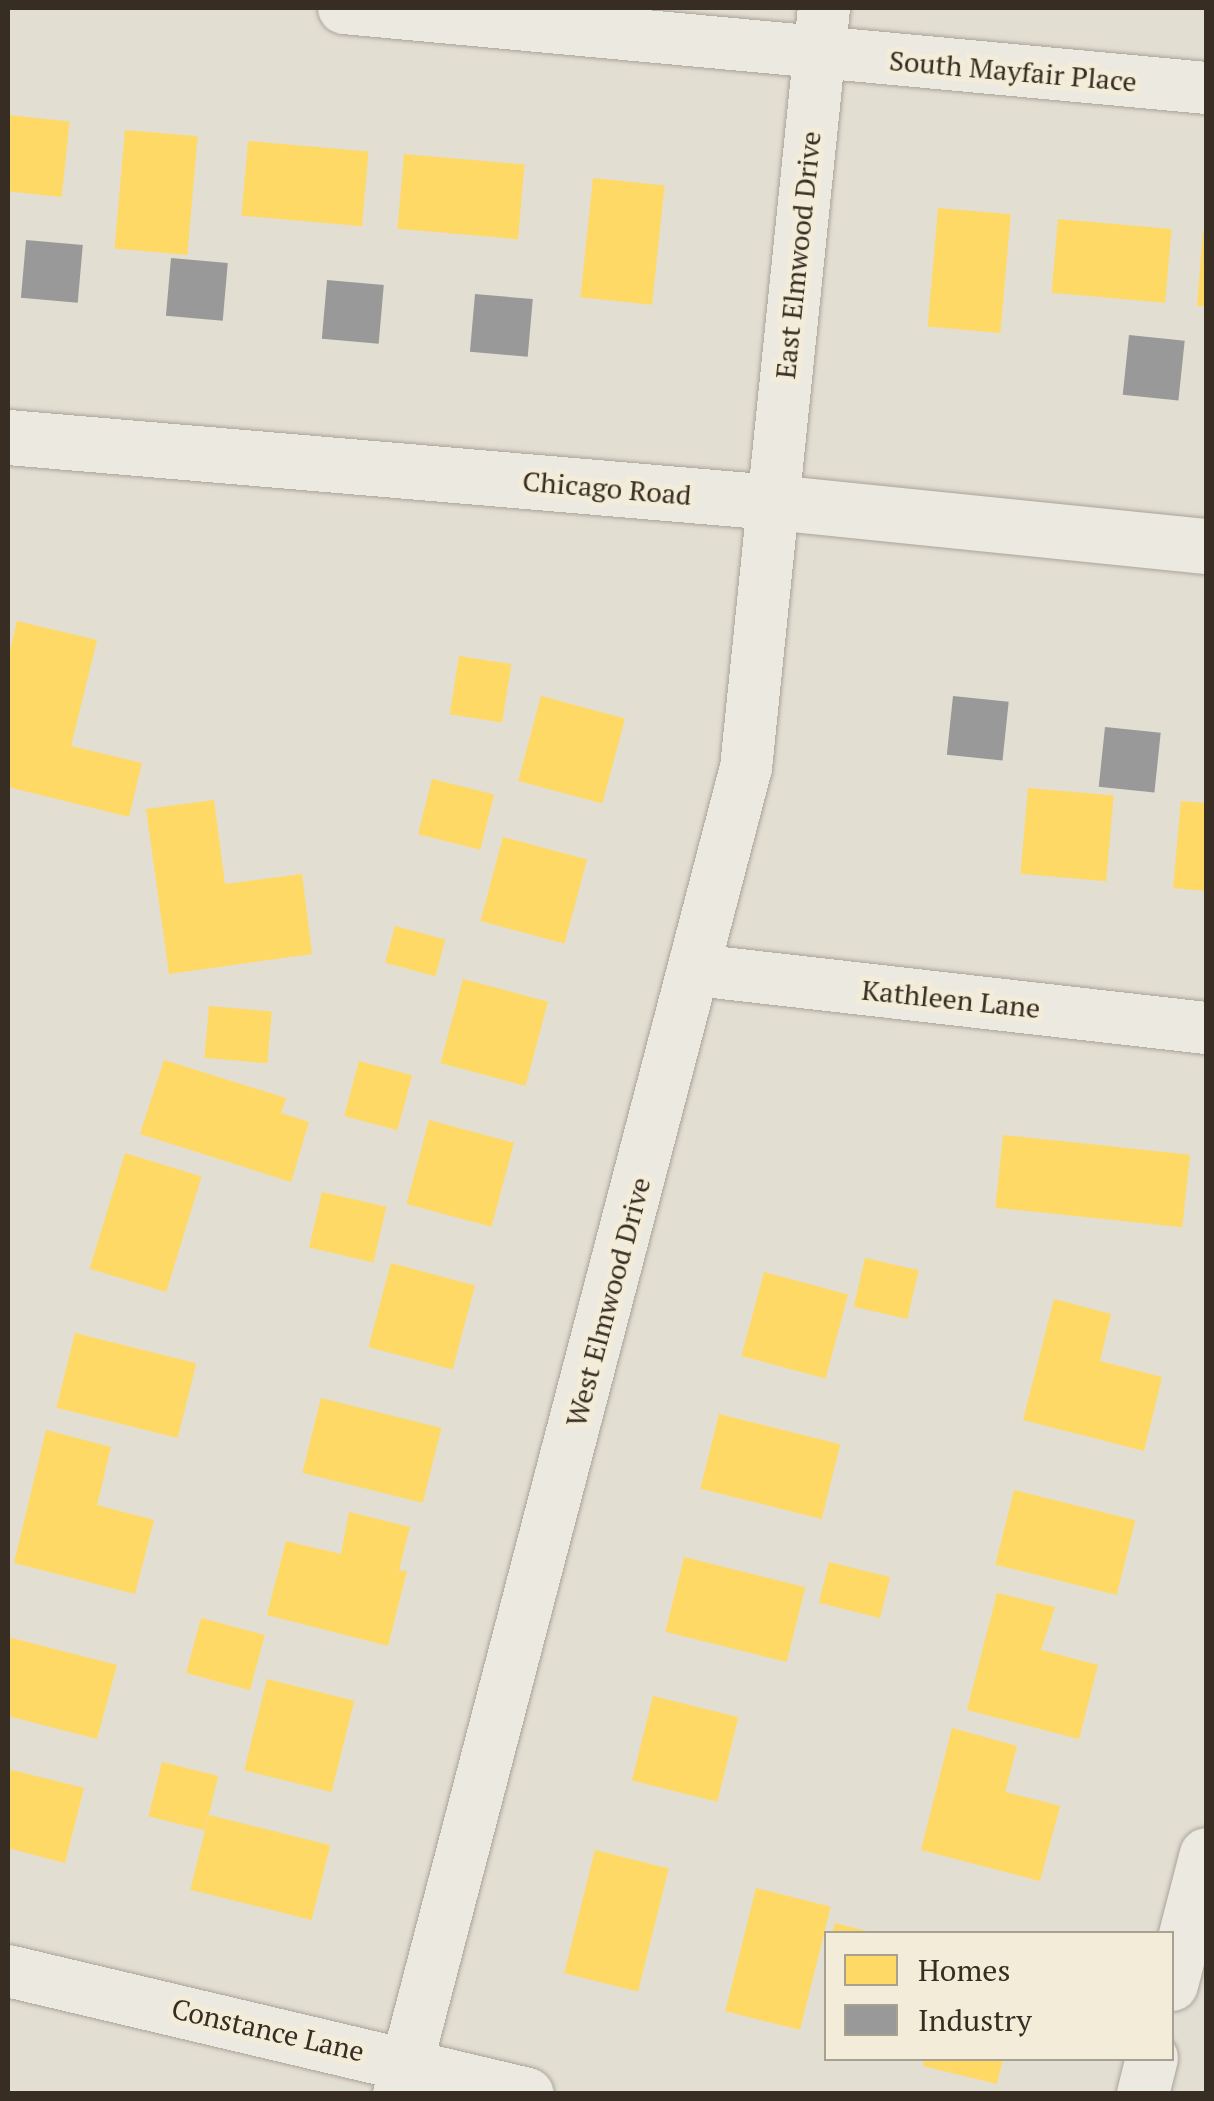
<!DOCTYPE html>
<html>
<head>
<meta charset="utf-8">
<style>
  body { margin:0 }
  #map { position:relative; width:1214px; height:2101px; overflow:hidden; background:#e3ded2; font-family:"PT Serif",serif }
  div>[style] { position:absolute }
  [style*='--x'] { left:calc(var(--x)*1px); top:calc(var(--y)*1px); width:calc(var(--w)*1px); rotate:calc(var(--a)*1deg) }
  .homes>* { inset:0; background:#ffd966; transform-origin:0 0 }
  .industry>* { inset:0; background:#999; transform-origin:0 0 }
  .roads { filter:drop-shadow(0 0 2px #a9a39a) drop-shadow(0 0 2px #a9a39a) }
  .street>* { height:52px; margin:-26px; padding:0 26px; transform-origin:26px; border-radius:26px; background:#ece9e1 }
  .secondary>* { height:55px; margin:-27.5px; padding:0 27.5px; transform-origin:27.5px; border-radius:27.5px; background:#ece9e1 }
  span { translate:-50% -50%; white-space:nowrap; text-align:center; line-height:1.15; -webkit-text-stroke:10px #f3ecd9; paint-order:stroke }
  .street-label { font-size:28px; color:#372d22 }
  .frame { position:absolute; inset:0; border:10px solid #372d22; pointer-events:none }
  .legend { position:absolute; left:824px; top:1931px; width:350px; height:130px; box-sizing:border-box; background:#f3ecd9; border:2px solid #a8a090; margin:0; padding:12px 18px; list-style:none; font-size:30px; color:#372d22 }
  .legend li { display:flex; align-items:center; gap:20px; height:50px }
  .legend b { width:50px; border:2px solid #a8a090 }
</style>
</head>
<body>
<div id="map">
  <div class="homes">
    <i style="left:8px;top:115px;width:62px;height:76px;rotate:6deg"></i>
    <i style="left:125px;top:130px;width:73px;height:119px;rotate:5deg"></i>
    <i style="left:248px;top:141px;width:121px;height:75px;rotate:5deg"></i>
    <i style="left:404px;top:154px;width:121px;height:75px;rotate:5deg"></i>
    <i style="left:593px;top:178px;width:72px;height:120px;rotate:6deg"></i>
    <i style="left:938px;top:208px;width:73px;height:119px;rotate:5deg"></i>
    <i style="left:1058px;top:219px;width:114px;height:74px;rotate:5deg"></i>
    <i style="clip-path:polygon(1203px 231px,1206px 232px,1206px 306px,1197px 306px)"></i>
    <i style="clip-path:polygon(17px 621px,97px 640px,71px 746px,142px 763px,129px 817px,8px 787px,8px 659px)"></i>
    <i style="left:459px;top:656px;width:53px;height:59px;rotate:9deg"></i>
    <i style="left:541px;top:696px;width:87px;height:88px;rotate:15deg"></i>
    <i style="left:432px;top:779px;width:64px;height:57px;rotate:14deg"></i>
    <i style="left:1028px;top:788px;width:86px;height:86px;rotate:5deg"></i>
    <i style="clip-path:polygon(214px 800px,225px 884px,302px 874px,312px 954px,169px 974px,146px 809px)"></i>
    <i style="clip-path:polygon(1181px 801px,1206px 803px,1206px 891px,1173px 888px)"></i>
    <i style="left:503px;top:837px;width:87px;height:87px;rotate:15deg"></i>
    <i style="left:395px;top:926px;width:52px;height:38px;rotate:15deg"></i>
    <i style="left:463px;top:979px;width:88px;height:87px;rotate:15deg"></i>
    <i style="left:209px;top:1006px;width:63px;height:52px;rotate:5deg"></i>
    <i style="clip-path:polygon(164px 1060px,286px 1098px,281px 1113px,309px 1122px,291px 1182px,140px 1134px)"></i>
    <i style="left:359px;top:1061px;width:55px;height:57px;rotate:15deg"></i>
    <i style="left:429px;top:1120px;width:88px;height:87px;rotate:15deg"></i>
    <i style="left:1003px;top:1135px;width:188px;height:73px;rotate:6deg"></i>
    <i style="left:125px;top:1153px;width:80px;height:121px;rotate:17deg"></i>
    <i style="left:322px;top:1192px;width:66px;height:57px;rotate:13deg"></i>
    <i style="left:865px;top:1258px;width:55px;height:50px;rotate:13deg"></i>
    <i style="left:391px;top:1263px;width:87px;height:87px;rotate:15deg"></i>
    <i style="left:764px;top:1272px;width:87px;height:87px;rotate:15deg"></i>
    <i style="clip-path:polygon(1054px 1299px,1111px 1314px,1100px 1361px,1162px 1377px,1144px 1451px,1023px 1420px)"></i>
    <i style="left:75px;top:1333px;width:125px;height:77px;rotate:14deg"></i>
    <i style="left:321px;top:1398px;width:124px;height:77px;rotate:14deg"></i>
    <i style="left:719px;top:1414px;width:125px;height:77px;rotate:14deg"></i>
    <i style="clip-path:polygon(46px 1430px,111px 1447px,97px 1505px,154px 1520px,135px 1594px,14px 1563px)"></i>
    <i style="left:1014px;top:1490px;width:125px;height:77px;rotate:14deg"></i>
    <i style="clip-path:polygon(349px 1512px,410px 1527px,399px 1570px,407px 1571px,388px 1646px,267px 1615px,286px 1541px,341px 1554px)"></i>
    <i style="left:684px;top:1557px;width:125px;height:77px;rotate:14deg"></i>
    <i style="left:829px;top:1562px;width:63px;height:42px;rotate:14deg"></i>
    <i style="clip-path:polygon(997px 1593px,1055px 1607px,1041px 1650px,1098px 1665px,1079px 1739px,967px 1710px)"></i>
    <i style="left:201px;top:1618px;width:66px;height:57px;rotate:15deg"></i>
    <i style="clip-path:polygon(8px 1637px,117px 1665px,97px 1739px,8px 1716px)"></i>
    <i style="left:267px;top:1679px;width:90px;height:94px;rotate:14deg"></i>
    <i style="left:653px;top:1696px;width:88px;height:87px;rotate:14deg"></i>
    <i style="clip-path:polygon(952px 1728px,1017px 1746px,1005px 1792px,1060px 1806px,1040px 1881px,921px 1850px)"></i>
    <i style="left:162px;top:1762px;width:58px;height:56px;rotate:14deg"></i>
    <i style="clip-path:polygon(8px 1769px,84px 1788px,65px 1863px,8px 1848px)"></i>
    <i style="left:209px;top:1815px;width:125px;height:77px;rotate:14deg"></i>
    <i style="left:595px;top:1850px;width:76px;height:127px;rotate:14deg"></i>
    <i style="left:756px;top:1888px;width:77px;height:127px;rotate:14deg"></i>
    <i style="clip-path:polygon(835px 1923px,871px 1932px,871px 1934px,832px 1934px)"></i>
    <i style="clip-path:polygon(924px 2058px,1003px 2058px,997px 2084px,923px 2066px)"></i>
  </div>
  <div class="industry">
    <i style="left:26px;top:240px;width:57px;height:58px;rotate:5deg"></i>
    <i style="left:171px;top:258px;width:57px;height:58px;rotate:5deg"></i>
    <i style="left:327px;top:280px;width:57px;height:59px;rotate:5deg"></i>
    <i style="left:475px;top:294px;width:58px;height:58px;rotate:5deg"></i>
    <i style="left:1129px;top:335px;width:56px;height:60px;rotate:6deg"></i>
    <i style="left:953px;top:696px;width:56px;height:59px;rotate:6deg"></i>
    <i style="left:1105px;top:727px;width:56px;height:60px;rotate:6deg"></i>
  </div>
  <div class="roads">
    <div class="street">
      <i style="--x:344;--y:8;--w:866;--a:5.3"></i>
      <i style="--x:696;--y:970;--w:513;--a:6.49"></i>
      <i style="--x:8;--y:1971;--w:534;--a:13.31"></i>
      <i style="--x:1172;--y:1985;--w:135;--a:-75.5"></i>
      <i style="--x:399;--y:2094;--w:1371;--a:-75.34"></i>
      <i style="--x:746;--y:768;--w:764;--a:-84.14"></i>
      <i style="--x:1143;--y:2094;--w:37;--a:-76"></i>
    </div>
    <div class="secondary">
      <i style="--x:8;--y:437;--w:767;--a:4.86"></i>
      <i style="--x:772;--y:502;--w:436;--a:5.8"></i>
    </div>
  </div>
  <div class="street-label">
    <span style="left:1013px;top:71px;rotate:5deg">South Mayfair Place</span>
    <span style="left:798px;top:255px;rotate:-84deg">East Elmwood Drive</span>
    <span style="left:607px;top:488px;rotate:5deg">Chicago Road</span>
    <span style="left:951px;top:999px;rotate:6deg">Kathleen Lane</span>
    <span style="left:608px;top:1302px;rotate:-75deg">West Elmwood Drive</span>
    <span style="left:268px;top:2030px;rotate:13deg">Constance Lane</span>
  </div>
  <div class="frame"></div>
  <ul class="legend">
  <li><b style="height:28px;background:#ffd966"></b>Homes</li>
  <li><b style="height:28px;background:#999"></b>Industry</li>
  </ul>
</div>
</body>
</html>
